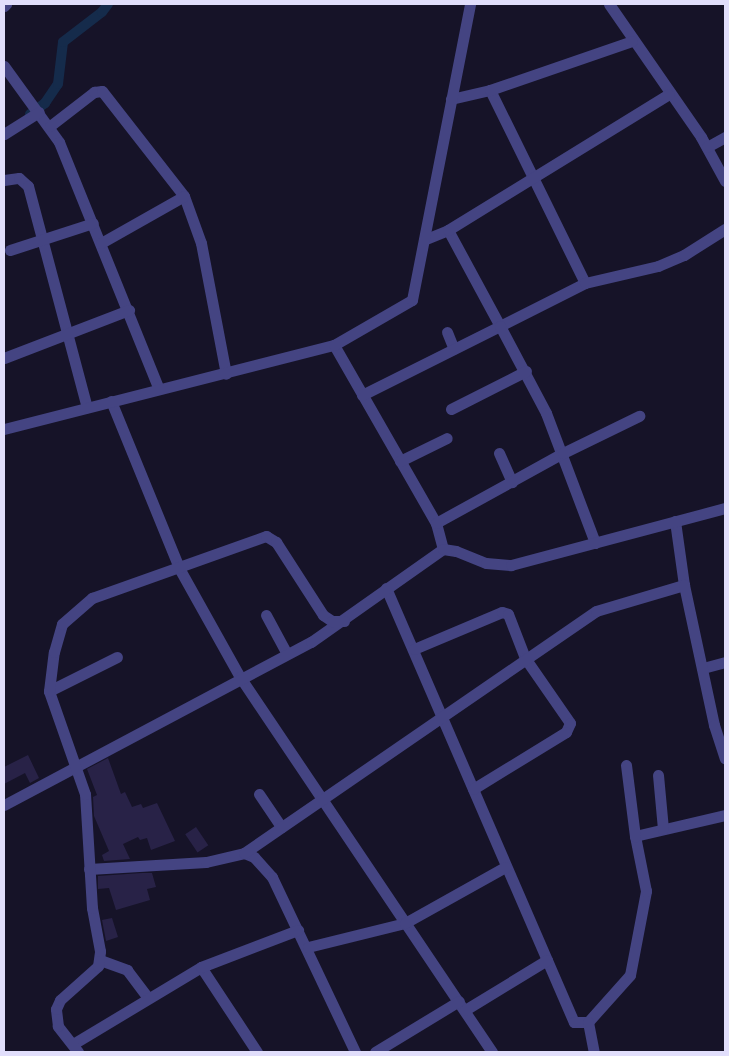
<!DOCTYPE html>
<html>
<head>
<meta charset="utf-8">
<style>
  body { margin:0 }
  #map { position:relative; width:729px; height:1056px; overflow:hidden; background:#161328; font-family:Inter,sans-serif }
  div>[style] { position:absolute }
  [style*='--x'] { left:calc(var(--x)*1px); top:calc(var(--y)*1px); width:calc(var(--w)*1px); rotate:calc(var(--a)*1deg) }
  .canal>* { height:10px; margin:-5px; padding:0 5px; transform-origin:5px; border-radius:5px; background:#152b4b }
  .building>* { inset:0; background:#282247; transform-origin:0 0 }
  .minor>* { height:11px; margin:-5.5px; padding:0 5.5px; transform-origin:5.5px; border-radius:5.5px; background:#444482 }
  span { translate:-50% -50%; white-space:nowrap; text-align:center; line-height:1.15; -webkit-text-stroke:5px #161328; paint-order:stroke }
  .frame { position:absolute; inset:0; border:5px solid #e1defb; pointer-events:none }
</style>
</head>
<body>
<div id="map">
  <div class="canal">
    <i style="--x:30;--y:114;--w:19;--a:-36"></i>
    <i style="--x:45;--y:103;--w:23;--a:-56"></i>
    <i style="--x:58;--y:84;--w:42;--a:-83.2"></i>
    <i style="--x:63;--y:42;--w:49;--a:-37.6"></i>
    <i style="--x:102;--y:12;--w:10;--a:-53"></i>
  </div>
  <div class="building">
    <i style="clip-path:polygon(28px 755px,39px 778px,30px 783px,25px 773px,4px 784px,4px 767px)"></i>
    <i style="clip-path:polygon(108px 758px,121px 794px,125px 792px,132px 807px,141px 804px,143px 808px,157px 803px,175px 841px,151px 850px,147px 838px,140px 840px,138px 837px,123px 844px,130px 859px,104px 861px,102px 855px,109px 851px,94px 816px,93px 797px,97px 795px,87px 769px)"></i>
    <i style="left:196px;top:827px;width:22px;height:13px;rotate:56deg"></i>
    <i style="clip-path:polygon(142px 873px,152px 873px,156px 887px,147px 889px,150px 900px,116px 910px,109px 888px,98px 889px,98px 876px)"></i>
    <i style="clip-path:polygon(112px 918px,118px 937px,106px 941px,102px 920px)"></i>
  </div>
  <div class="minor">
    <i style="--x:609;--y:4;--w:162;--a:55.3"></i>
    <i style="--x:701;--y:137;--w:50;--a:61.4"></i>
    <i style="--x:4;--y:6;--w:3;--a:-45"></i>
    <i style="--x:4;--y:66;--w:94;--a:54.1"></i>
    <i style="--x:59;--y:142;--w:266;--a:68"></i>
    <i style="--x:490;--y:90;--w:215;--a:63.8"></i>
    <i style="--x:451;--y:99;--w:40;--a:-13"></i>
    <i style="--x:490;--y:90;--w:150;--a:-19"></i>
    <i style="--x:50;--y:126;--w:56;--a:-37.7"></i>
    <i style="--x:94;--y:92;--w:8;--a:-7"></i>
    <i style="--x:102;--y:91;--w:133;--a:52"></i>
    <i style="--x:184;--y:196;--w:50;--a:70.1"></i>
    <i style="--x:201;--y:243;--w:133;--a:79.2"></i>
    <i style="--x:4;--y:134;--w:41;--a:-32.2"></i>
    <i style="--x:707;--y:147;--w:21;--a:-29"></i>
    <i style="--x:4;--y:180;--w:15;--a:-8"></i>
    <i style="--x:19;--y:178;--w:12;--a:42"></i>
    <i style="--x:28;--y:186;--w:229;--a:75.1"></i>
    <i style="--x:448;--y:230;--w:109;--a:61.6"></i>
    <i style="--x:500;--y:326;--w:95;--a:-26.8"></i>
    <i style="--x:585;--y:283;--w:75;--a:-13.1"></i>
    <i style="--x:658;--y:266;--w:28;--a:-23"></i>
    <i style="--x:684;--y:255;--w:49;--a:-32.4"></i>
    <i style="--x:426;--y:239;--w:24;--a:-22"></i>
    <i style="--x:448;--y:230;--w:259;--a:-31.6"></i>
    <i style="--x:101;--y:243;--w:95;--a:-29.5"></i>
    <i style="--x:10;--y:250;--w:87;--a:-18"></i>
    <i style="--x:447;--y:332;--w:18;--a:68"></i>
    <i style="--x:334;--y:345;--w:205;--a:60.2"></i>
    <i style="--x:436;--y:523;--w:27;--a:75"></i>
    <i style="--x:4;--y:358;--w:134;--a:-21"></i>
    <i style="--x:362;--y:395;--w:154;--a:-26.6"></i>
    <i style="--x:500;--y:326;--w:98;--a:62.1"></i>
    <i style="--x:546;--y:413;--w:139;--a:69.3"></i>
    <i style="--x:111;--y:401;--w:180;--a:67.8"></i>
    <i style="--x:179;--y:568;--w:125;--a:60.8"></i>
    <i style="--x:240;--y:677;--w:452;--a:56.1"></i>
    <i style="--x:451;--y:409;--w:84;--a:-26.9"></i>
    <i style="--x:4;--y:429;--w:341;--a:-14.3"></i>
    <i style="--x:334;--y:345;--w:90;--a:-30"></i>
    <i style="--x:412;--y:300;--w:302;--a:-78.9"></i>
    <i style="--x:499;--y:453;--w:32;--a:66"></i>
    <i style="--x:400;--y:461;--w:52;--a:-26.1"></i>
    <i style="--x:675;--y:521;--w:65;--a:82"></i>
    <i style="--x:436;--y:523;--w:145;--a:-28.9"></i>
    <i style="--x:563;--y:453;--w:85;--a:-26"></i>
    <i style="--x:386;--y:588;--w:473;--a:66.6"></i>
    <i style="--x:574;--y:1022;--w:14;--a:0"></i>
    <i style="--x:588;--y:1022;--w:63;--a:-48.2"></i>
    <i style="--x:630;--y:975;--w:86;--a:-79.2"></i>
    <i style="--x:646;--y:891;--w:56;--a:-101.3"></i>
    <i style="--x:635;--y:836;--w:92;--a:-13.1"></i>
    <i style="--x:266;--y:615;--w:44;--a:61.7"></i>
    <i style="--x:414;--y:649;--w:95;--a:-22.8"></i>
    <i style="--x:502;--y:612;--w:6;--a:18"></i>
    <i style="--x:508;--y:614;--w:47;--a:68.9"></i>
    <i style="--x:525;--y:658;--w:79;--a:55.3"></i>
    <i style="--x:570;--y:723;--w:10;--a:114"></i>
    <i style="--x:566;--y:732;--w:109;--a:148.5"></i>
    <i style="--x:703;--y:668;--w:23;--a:-15"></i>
    <i style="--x:49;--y:691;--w:76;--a:-26.6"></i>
    <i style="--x:626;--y:765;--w:72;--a:82.8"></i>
    <i style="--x:658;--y:775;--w:54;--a:84.7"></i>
    <i style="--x:259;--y:794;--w:40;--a:56"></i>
    <i style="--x:4;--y:805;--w:348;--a:-28"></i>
    <i style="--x:311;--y:642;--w:161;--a:-35.2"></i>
    <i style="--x:443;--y:549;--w:13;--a:9"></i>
    <i style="--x:456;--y:551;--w:32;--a:22"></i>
    <i style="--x:486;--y:563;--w:25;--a:5"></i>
    <i style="--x:511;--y:565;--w:221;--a:-14.9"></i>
    <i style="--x:244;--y:853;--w:11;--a:22"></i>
    <i style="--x:254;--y:857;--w:27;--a:48"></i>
    <i style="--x:272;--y:877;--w:194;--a:64.6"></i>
    <i style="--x:89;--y:869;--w:117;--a:-3.4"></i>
    <i style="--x:206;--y:862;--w:39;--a:-13"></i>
    <i style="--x:244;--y:853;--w:427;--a:-34.5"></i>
    <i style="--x:596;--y:611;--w:92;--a:-16.5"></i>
    <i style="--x:684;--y:585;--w:143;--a:77.9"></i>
    <i style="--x:714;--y:725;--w:35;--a:72"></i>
    <i style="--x:308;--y:947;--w:100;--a:-13.9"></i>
    <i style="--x:405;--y:923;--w:115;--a:-29.2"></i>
    <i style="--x:100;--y:960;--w:29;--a:20"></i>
    <i style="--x:127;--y:970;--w:34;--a:53"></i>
    <i style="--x:201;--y:967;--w:102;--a:56.6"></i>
    <i style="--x:465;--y:1010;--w:96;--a:-31.4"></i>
    <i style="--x:588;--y:1022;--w:31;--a:79"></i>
    <i style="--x:73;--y:1044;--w:149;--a:-31"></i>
    <i style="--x:201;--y:967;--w:104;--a:-20.9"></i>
    <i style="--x:78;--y:1052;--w:33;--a:-128"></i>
    <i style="--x:58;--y:1026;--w:17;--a:-97"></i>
    <i style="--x:56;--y:1009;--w:10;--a:-66"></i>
    <i style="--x:60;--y:1000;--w:51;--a:-41.8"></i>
    <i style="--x:98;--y:966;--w:15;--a:-82"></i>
    <i style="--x:100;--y:951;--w:44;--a:-100.5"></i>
    <i style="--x:92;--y:908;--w:114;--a:-93.5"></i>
    <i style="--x:85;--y:794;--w:109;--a:-109.3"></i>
    <i style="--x:49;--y:691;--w:39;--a:-83"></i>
    <i style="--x:54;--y:652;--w:29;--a:-74"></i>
    <i style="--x:62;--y:624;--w:40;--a:-41"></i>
    <i style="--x:92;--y:598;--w:185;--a:-19.6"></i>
    <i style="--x:266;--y:536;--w:12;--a:31"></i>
    <i style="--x:276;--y:542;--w:87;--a:57.2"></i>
    <i style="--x:323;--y:615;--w:11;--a:34"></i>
    <i style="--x:332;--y:621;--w:12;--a:0"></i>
    <i style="--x:375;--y:1052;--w:98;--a:-31.3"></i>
  </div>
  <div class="frame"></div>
</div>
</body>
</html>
